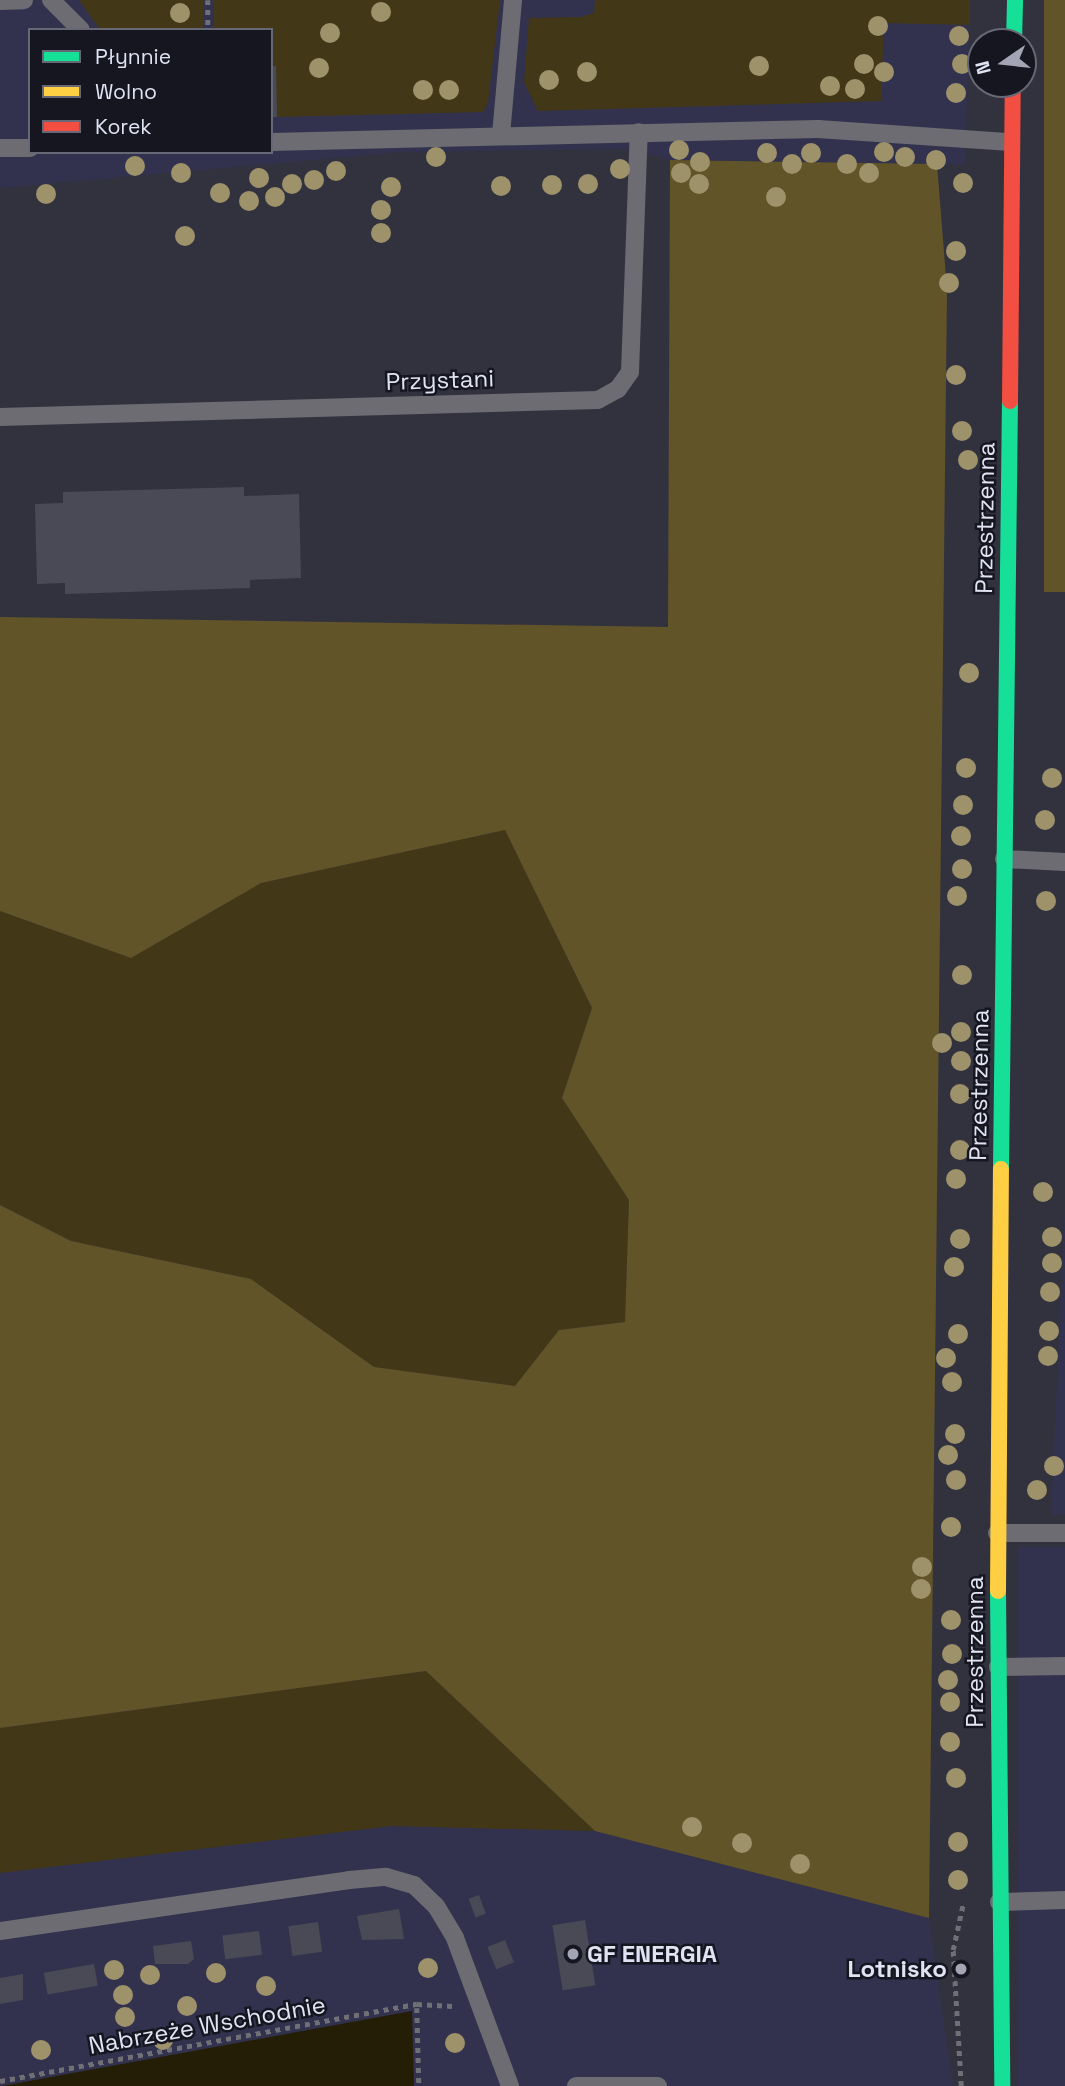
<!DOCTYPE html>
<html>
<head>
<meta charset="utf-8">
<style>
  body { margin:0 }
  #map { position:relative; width:1065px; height:2086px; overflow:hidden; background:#32323f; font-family:"Space Grotesk",sans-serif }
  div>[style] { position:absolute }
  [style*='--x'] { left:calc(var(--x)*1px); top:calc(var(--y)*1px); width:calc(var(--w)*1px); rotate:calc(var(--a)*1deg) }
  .built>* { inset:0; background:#32324e; transform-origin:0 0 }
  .green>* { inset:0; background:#423818 }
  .forest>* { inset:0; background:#615429; transform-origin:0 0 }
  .water>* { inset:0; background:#241e07 }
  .building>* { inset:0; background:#4a4a56; transform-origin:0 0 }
  .path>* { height:4.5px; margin-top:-2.25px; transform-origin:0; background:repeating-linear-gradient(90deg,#6f6f75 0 5px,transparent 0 10px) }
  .lane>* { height:18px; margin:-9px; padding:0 9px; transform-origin:9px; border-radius:9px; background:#6c6c72 }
  .fast>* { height:16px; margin:-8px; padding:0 8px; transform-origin:8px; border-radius:8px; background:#16e098 }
  .slow>* { height:16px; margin:-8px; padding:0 8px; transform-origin:8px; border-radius:8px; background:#ffcf43 }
  .jam>* { height:16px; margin:-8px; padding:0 8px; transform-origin:8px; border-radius:8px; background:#f24e42 }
  .trees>* { width:20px; height:20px; margin:-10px; border-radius:50%; background:#9e926b }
  .dots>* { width:19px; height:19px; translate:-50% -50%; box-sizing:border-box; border:4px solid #161621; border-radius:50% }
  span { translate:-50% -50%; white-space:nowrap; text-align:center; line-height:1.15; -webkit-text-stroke:5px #161621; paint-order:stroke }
  .street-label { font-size:24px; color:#e1e3f3 }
  .poi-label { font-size:24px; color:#e1e3f3; font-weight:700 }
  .left { translate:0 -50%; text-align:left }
  .right { translate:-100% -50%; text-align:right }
  .legend { position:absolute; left:28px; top:28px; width:245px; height:126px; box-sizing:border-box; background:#161621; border:2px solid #676875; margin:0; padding:9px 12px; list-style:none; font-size:21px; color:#e1e3f3 }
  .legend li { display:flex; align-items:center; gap:14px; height:35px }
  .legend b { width:35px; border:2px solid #676875 }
  .north { position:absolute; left:967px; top:28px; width:70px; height:70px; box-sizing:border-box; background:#161621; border:2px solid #676875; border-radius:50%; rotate:256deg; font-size:19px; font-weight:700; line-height:28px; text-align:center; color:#e1e3f3 }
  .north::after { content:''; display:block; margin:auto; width:24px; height:32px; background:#a4a5b4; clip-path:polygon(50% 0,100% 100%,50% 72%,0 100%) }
</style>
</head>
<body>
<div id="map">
  <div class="built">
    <i style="clip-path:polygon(evenodd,0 0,970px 0,965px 165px,670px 160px,629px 149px,400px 152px,0 188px,0 0,30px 30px,271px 30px,271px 152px,30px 152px,30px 30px)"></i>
    <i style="clip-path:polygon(1065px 1207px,1065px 1514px,1051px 1515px)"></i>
    <i style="left:1065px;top:1547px;width:539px;height:47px;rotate:90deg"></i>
    <i style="clip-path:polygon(391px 1826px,595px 1831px,929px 1918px,953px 2086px,414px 2086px,411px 2011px,0 2086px,0 1873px)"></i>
  </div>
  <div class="green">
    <i style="clip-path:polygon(79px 0,203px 0,204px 30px,100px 30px)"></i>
    <i style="clip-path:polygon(213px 0,500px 0,488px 102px,483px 112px,277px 117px,271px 30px,214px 30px)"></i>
    <i style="clip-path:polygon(595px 0,970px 0,970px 25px,884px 23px,881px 101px,538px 111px,524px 82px,529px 18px,581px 17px,594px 13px)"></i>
    <i style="clip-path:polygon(505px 830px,592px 1008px,562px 1098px,629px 1200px,625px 1322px,559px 1330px,515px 1386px,374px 1367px,251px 1279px,71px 1241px,0 1205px,0 911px,131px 958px,261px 883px)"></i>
    <i style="clip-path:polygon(426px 1671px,595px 1831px,391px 1826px,0 1873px,0 1728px)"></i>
  </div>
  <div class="forest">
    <i style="left:1044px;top:0;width:21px;height:592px"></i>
    <i style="clip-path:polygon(670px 160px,937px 164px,947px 290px,929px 1918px,595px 1831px,426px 1671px,0 1728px,0 1205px,71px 1241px,251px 1279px,374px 1367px,515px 1386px,559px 1330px,625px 1322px,629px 1200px,562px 1098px,592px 1008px,505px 830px,261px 883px,131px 958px,0 911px,0 617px,668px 627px)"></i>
  </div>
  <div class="water">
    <i style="clip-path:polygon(412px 2011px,414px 2086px,2px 2086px)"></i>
  </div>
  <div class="building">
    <i style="clip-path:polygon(271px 66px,276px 66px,277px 117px,271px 117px)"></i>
    <i style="clip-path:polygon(244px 487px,244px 496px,299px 494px,301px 578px,250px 580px,250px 588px,65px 594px,65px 583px,37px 584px,35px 504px,63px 503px,63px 492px)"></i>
    <i style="left:479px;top:1895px;width:20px;height:11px;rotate:70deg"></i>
    <i style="clip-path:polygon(399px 1909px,404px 1939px,362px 1940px,357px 1916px)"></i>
    <i style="left:585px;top:1920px;width:66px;height:33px;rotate:81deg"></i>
    <i style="left:318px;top:1922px;width:30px;height:30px;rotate:82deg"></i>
    <i style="left:259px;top:1931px;width:24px;height:37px;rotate:83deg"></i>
    <i style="left:505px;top:1940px;width:24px;height:19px;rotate:68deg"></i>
    <i style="clip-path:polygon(191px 1941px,194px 1959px,188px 1964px,155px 1964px,153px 1946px)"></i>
    <i style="left:94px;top:1964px;width:22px;height:51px;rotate:80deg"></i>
    <i style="clip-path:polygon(23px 1974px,23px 2000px,0 2004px,0 1978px)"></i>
  </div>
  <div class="path">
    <i style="--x:208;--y:0;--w:30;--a:90"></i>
    <i style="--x:417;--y:2008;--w:78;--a:88.5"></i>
    <i style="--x:0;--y:2081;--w:424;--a:-10.5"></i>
    <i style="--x:417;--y:2004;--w:36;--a:3"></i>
    <i style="--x:961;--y:2086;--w:136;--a:-93.4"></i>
    <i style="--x:953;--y:1950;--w:47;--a:-77.7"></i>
  </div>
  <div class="lane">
    <i style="--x:51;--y:0;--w:42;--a:45"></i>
    <i style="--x:0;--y:1;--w:24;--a:-2"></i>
    <i style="--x:501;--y:135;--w:136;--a:-84.9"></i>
    <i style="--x:271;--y:142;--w:547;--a:-1.36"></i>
    <i style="--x:818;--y:129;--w:193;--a:3.9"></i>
    <i style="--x:0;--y:148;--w:30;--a:0"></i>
    <i style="--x:0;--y:417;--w:598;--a:-1.63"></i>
    <i style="--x:598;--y:400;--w:23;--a:-29"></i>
    <i style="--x:618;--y:389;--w:21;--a:-55"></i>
    <i style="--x:630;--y:372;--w:240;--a:-87.9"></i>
    <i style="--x:1004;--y:859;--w:61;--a:2.8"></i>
    <i style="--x:997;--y:1533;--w:68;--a:0"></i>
    <i style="--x:998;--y:1667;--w:67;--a:-0.9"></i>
    <i style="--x:999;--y:1902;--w:66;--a:-1.7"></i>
    <i style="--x:0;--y:1931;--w:353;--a:-8.3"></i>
    <i style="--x:349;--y:1880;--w:37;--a:-5"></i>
    <i style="--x:386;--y:1877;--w:29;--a:16"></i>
    <i style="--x:414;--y:1885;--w:30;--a:44"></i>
    <i style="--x:436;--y:1906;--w:37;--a:59"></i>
    <i style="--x:455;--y:1938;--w:158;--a:69.6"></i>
    <i style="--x:576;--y:2086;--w:82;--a:0"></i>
  </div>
  <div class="fast">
    <i style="--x:1014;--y:42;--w:42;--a:-88.6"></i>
    <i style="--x:1001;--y:1169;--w:768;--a:-89.33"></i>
    <i style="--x:998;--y:1591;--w:495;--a:89.5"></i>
  </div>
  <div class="slow">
    <i style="--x:998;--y:1591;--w:422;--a:-89.6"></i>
  </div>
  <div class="jam">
    <i style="--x:1010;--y:401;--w:317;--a:-89.5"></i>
  </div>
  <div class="trees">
    <i style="left:381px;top:12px"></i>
    <i style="left:180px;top:13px"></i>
    <i style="left:878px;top:26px"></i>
    <i style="left:330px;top:33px"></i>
    <i style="left:959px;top:36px"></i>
    <i style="left:864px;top:64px"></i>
    <i style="left:962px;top:64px"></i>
    <i style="left:759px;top:66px"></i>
    <i style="left:319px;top:68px"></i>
    <i style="left:587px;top:72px"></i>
    <i style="left:884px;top:72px"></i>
    <i style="left:549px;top:80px"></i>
    <i style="left:830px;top:86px"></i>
    <i style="left:855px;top:89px"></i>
    <i style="left:423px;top:90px"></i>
    <i style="left:449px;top:90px"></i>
    <i style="left:956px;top:93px"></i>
    <i style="left:679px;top:150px"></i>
    <i style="left:884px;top:152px"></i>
    <i style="left:767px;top:153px"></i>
    <i style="left:811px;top:153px"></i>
    <i style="left:436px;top:157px"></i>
    <i style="left:905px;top:157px"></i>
    <i style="left:936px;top:160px"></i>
    <i style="left:700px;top:162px"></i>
    <i style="left:792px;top:164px"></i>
    <i style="left:847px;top:164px"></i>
    <i style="left:135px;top:166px"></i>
    <i style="left:620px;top:169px"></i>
    <i style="left:336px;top:171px"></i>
    <i style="left:181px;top:173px"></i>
    <i style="left:681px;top:173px"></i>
    <i style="left:869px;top:173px"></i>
    <i style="left:259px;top:178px"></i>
    <i style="left:314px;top:180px"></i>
    <i style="left:963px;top:183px"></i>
    <i style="left:292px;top:184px"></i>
    <i style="left:588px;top:184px"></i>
    <i style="left:699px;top:184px"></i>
    <i style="left:552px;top:185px"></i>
    <i style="left:501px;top:186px"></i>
    <i style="left:391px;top:187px"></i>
    <i style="left:220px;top:193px"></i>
    <i style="left:46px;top:194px"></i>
    <i style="left:275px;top:197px"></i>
    <i style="left:776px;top:197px"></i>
    <i style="left:249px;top:201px"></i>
    <i style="left:381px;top:210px"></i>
    <i style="left:381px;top:233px"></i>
    <i style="left:185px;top:236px"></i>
    <i style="left:956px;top:251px"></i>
    <i style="left:949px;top:283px"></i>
    <i style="left:956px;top:375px"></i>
    <i style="left:962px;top:431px"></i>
    <i style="left:968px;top:460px"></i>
    <i style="left:969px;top:673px"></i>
    <i style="left:966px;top:768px"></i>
    <i style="left:1052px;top:778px"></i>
    <i style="left:963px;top:805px"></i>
    <i style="left:1045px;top:820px"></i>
    <i style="left:961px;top:836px"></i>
    <i style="left:962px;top:869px"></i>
    <i style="left:957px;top:896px"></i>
    <i style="left:1046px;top:901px"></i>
    <i style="left:962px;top:975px"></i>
    <i style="left:961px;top:1032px"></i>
    <i style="left:942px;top:1043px"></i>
    <i style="left:961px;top:1061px"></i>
    <i style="left:960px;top:1094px"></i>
    <i style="left:960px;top:1150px"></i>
    <i style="left:956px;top:1179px"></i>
    <i style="left:1043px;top:1192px"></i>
    <i style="left:1052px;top:1237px"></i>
    <i style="left:960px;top:1239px"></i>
    <i style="left:1052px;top:1263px"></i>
    <i style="left:954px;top:1267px"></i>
    <i style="left:1050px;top:1292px"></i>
    <i style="left:1049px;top:1331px"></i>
    <i style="left:958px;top:1334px"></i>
    <i style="left:1048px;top:1356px"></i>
    <i style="left:946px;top:1358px"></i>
    <i style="left:952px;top:1382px"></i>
    <i style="left:955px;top:1434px"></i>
    <i style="left:948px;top:1455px"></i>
    <i style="left:1054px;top:1466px"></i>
    <i style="left:956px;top:1480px"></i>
    <i style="left:1037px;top:1490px"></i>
    <i style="left:951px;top:1527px"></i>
    <i style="left:922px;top:1567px"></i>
    <i style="left:921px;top:1589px"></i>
    <i style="left:951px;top:1620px"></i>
    <i style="left:952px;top:1654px"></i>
    <i style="left:948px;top:1680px"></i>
    <i style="left:950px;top:1702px"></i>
    <i style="left:950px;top:1742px"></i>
    <i style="left:956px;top:1778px"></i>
    <i style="left:692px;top:1827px"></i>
    <i style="left:958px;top:1842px"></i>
    <i style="left:742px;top:1843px"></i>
    <i style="left:800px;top:1864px"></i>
    <i style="left:958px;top:1880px"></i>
    <i style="left:428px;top:1968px"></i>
    <i style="left:114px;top:1970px"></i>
    <i style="left:216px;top:1973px"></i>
    <i style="left:150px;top:1975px"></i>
    <i style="left:266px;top:1986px"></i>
    <i style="left:123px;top:1995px"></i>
    <i style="left:187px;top:2006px"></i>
    <i style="left:125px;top:2017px"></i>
    <i style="left:163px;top:2040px"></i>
    <i style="left:455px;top:2043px"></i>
    <i style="left:41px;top:2050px"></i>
  </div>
  <div class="dots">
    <i style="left:573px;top:1954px;background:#a4a5b4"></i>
    <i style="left:961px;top:1969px;background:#a4a5b4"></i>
  </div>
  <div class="street-label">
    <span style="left:440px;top:380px;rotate:-2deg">Przystani</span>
    <span style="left:985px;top:518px;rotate:-89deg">Przestrzenna</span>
    <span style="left:979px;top:1085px;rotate:-89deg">Przestrzenna</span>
    <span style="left:975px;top:1652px;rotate:-90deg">Przestrzenna</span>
    <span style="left:207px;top:2025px;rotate:-10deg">Nabrzeże Wschodnie</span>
  </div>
  <div class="poi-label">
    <span class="left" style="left:587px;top:1954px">GF ENERGIA</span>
    <span class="right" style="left:947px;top:1969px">Lotnisko</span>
  </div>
  <ul class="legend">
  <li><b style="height:9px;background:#16e098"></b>Płynnie</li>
  <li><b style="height:9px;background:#ffcf43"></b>Wolno</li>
  <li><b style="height:9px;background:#f24e42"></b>Korek</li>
  </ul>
  <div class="north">N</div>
</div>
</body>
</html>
